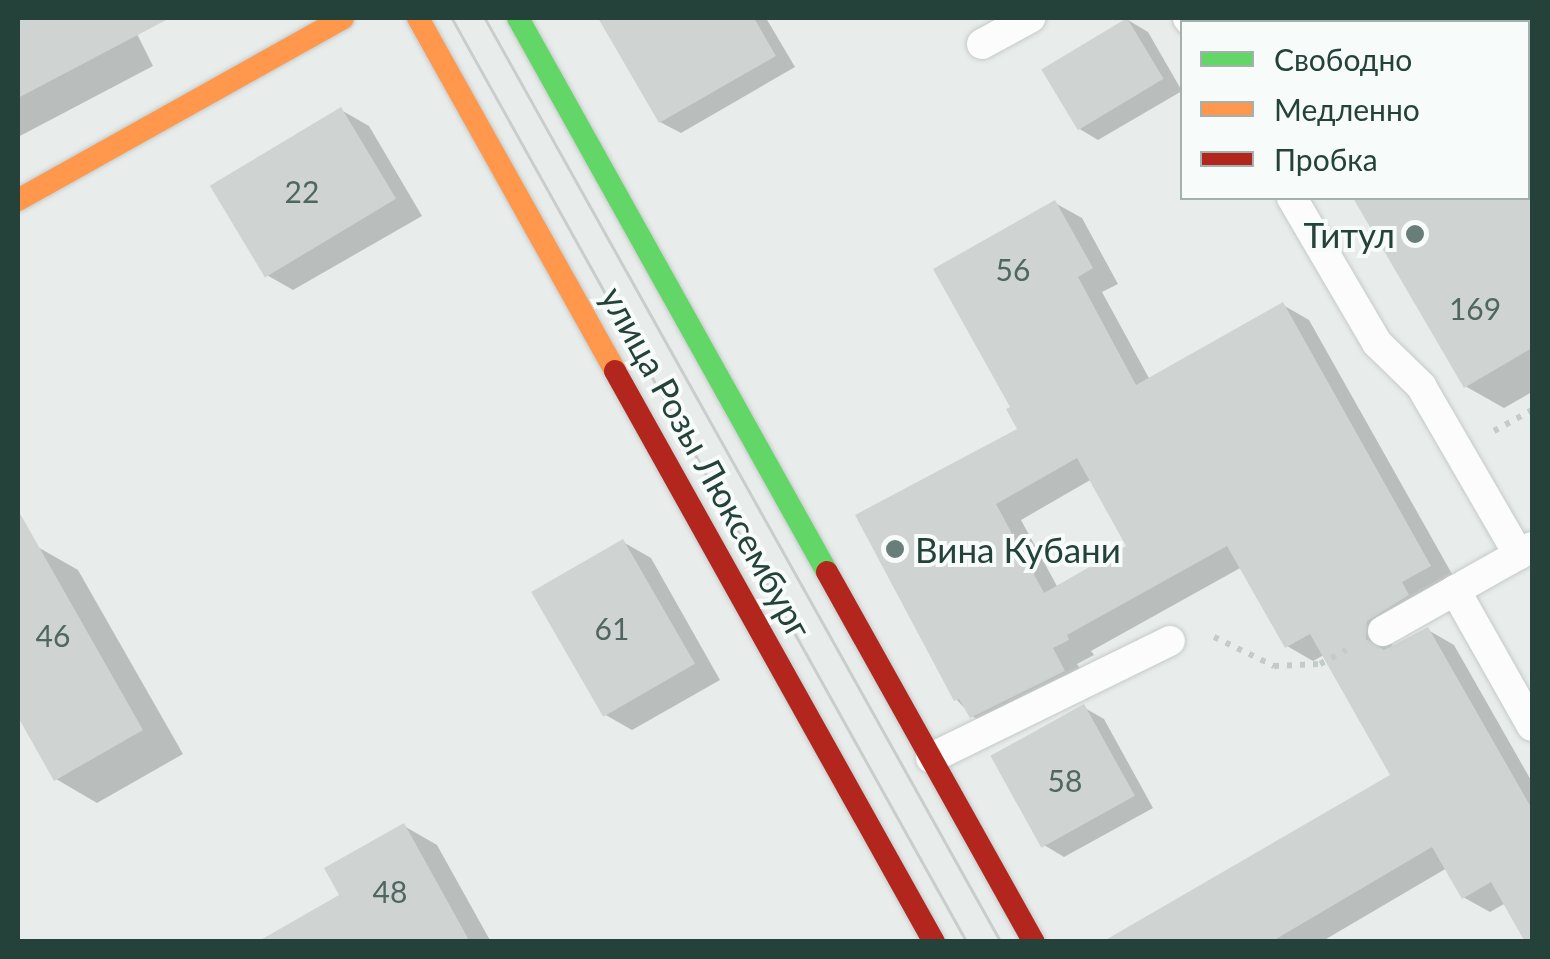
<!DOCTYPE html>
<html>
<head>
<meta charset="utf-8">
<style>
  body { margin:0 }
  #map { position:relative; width:1550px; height:959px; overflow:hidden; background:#e8edeb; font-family:Lato,sans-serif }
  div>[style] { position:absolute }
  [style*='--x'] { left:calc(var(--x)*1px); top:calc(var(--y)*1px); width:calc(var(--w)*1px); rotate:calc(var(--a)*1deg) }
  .shadow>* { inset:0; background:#0003; transform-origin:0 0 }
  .building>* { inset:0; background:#cfd4d2; transform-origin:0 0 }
  .path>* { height:6px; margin-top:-3px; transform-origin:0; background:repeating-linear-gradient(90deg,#c3ccca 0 5px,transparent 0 13px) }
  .roads { filter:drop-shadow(0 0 2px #c5cac8) drop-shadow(0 0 2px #c5cac8) }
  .lane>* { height:30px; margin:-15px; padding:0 15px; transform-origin:15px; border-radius:15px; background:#fcfcfc }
  .fast>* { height:22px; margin:-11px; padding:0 11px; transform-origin:11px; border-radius:11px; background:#63d668 }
  .slow>* { height:22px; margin:-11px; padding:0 11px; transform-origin:11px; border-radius:11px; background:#ff974d }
  .jam>* { height:22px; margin:-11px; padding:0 11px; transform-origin:11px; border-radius:11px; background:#b3261e }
  .tram>* { height:2.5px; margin:-1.25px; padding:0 1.25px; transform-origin:1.25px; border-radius:1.25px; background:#c9cdcc }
  .dots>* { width:28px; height:28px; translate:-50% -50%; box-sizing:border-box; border:5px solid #f7fbf9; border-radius:50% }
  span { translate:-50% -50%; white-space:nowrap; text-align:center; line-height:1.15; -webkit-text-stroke:8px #f7fbf9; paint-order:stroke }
  .number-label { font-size:30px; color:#506761 }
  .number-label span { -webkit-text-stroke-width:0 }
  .poi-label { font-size:35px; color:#24423a }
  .right { translate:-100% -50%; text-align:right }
  .left { translate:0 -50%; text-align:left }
  .street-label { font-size:35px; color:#24423a }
  .frame { position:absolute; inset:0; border:20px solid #24423a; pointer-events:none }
  .legend { position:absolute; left:1180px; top:20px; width:350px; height:180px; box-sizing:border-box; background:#f7fbf9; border:2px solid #a3b1ad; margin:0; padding:12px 18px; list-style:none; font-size:30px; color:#24423a }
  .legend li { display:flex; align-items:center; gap:20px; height:50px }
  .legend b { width:50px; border:2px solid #a3b1ad }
</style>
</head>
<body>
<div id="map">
  <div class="shadow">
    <i style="clip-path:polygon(18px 18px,129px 18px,153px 66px,18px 137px)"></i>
    <i style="clip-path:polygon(601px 18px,766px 18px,795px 67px,681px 133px,660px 122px)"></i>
    <i style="left:1249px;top:18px;width:188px;height:5px"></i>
    <i style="clip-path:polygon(1128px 20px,1148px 32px,1182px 91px,1098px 140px,1078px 128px)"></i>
    <i style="clip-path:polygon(341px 110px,369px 126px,422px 216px,293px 290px,265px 274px)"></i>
    <i style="clip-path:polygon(1528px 176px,1532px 185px,1532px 392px,1504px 408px,1465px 386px,1355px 198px,1528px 198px)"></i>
    <i style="clip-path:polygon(evenodd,1055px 203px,1082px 218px,1118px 284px,1102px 292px,1150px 380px,1283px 305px,1309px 320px,1456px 581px,1393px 635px,1392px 648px,1428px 630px,1454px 645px,1532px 782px,1532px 924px,1504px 904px,1490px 912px,1463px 897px,1447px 868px,1321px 942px,1107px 942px,1394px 776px,1324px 655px,1313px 661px,1287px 646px,1242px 567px,1091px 651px,1094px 655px,1077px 664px,1090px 686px,998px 731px,972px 716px,956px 699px,858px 516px,1020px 430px,1013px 408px,1055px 203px,1092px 479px,1130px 547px,1058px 588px,1021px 520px,1092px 479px)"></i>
    <i style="clip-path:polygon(623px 542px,651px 558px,720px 680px,632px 730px,604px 714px)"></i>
    <i style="clip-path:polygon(36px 546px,78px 570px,183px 754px,97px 803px,56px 779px,18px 712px,18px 557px)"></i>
    <i style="clip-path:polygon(1083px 707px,1104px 719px,1153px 808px,1064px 857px,1044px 845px)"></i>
    <i style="clip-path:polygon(404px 826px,437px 845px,491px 942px,262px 942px,343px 896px)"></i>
  </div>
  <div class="building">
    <i style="clip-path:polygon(18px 18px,170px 18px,18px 98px)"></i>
    <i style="clip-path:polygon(598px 18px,754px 18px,776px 56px,659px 123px)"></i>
    <i style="left:1127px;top:18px;width:71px;height:100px;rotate:59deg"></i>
    <i style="left:341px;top:107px;width:107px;height:153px;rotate:59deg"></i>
    <i style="clip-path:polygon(1353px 198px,1532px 198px,1532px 348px,1464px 388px)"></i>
    <i style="clip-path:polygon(evenodd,1055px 200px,1093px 268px,1078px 277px,1136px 385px,1283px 302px,1431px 566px,1402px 582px,1409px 595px,1367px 621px,1366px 639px,1384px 650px,1428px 627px,1532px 809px,1532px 942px,1525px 942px,1491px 882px,1462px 899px,1432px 847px,1271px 942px,1102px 942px,1390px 775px,1310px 634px,1285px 648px,1227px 546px,1067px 635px,1069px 640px,1053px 648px,1065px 671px,970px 718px,959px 699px,954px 701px,855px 515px,1017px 429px,1006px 409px,1010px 407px,933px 269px,1055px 200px,1077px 458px,1126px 546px,1044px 593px,996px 504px,1077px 458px)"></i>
    <i style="clip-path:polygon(18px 510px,143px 730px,54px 781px,18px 717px)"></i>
    <i style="left:623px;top:539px;width:144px;height:106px;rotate:60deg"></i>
    <i style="left:1084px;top:704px;width:105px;height:107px;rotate:61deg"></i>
    <i style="clip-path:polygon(404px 823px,470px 942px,257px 942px,339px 895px,324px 868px)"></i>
  </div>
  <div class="path">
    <i style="--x:1494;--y:431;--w:43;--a:-28.9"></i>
    <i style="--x:1214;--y:637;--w:67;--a:25.8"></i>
    <i style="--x:1274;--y:666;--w:46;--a:-2.5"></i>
    <i style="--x:1320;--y:664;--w:30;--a:-28"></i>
  </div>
  <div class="roads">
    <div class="lane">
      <i style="--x:1188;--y:18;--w:5;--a:53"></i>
      <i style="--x:982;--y:44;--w:55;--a:-28.4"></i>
      <i style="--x:1292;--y:198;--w:168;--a:59.6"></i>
      <i style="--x:1377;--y:343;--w:62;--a:44.3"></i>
      <i style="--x:1421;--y:386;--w:195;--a:59.9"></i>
      <i style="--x:1455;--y:590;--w:156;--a:60.5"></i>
      <i style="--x:1383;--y:631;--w:171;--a:-29.4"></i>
      <i style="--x:931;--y:758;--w:266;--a:-26.1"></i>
    </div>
    <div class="fast">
      <i style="--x:518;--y:18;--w:634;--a:60.85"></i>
    </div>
    <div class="slow">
      <i style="--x:418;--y:18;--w:404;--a:60.8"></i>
      <i style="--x:18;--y:200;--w:372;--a:-29.2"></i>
    </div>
    <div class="jam">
      <i style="--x:615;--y:371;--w:654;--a:60.81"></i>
      <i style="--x:827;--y:572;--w:424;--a:60.8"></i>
    </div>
  </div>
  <div class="tram">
    <i style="--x:452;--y:18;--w:1058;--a:60.87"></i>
    <i style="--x:485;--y:18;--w:1058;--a:60.82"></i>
  </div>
  <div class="dots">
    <i style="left:1415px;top:234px;background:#697e78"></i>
    <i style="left:895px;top:549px;background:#697e78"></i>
  </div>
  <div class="number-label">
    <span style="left:302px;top:191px">22</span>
    <span style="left:1013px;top:269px">56</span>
    <span style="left:1475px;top:308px">169</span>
    <span style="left:612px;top:628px">61</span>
    <span style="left:53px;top:635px">46</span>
    <span style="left:1065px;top:780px">58</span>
    <span style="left:390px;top:891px">48</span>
  </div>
  <div class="poi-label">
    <span class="right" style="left:1395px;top:234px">Титул</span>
    <span class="left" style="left:915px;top:549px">Вина Кубани</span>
  </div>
  <div class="street-label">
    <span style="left:707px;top:462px;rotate:61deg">улица Розы Люксембург</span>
  </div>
  <div class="frame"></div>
  <ul class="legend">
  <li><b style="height:12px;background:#63d668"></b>Свободно</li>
  <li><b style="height:12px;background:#ff974d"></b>Медленно</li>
  <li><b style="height:12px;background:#b3261e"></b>Пробка</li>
  </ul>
</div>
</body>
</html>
